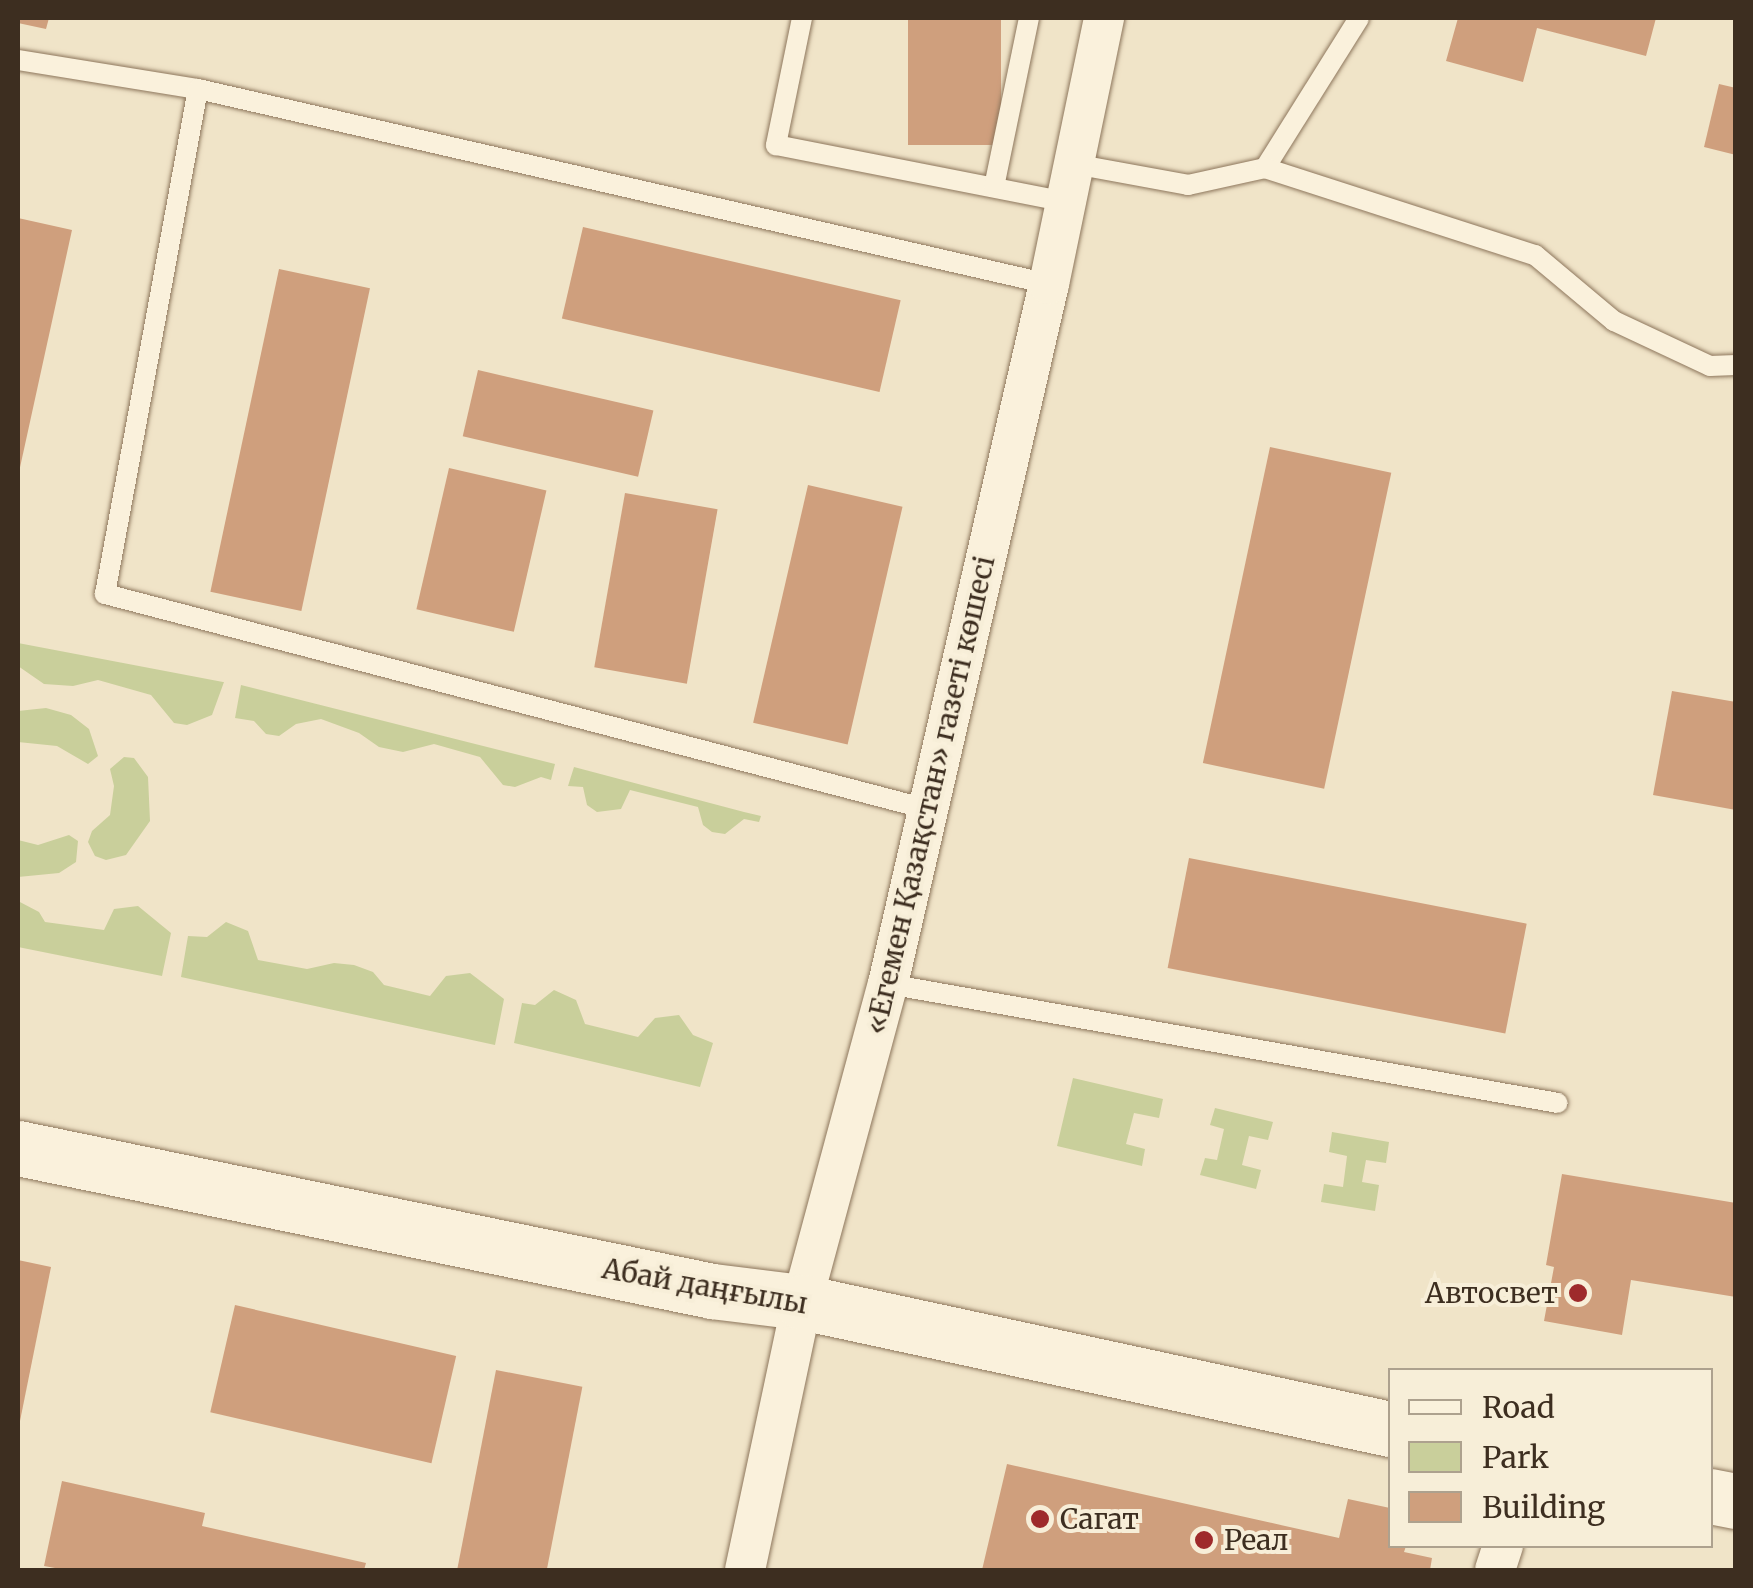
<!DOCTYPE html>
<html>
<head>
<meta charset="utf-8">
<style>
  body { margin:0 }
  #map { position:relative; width:1753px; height:1588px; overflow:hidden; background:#f0e4c8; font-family:Merriweather,serif }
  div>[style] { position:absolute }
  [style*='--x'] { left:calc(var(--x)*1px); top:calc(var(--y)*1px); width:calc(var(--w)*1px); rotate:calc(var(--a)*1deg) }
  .green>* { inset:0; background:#c9cf9b }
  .building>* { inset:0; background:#cf9f7d; transform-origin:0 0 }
  .roads { filter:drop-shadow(0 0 2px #8d765c) drop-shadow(0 0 2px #8d765c) }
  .lane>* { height:20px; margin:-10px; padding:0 10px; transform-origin:10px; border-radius:10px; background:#faf1dc }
  .street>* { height:40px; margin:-20px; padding:0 20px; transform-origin:20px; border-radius:20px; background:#faf1dc }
  .secondary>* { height:55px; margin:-27.5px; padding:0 27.5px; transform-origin:27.5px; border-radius:27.5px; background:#faf1dc }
  .dots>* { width:28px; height:28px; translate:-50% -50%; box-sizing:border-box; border:5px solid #f7eed8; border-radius:50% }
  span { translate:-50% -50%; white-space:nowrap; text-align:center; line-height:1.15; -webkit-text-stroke:8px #f7eed8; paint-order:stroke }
  .street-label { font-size:28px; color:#3d2e20 }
  .poi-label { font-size:28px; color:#3d2e20 }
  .right { translate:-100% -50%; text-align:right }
  .left { translate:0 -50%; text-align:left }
  .frame { position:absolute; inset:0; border:20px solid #3d2e20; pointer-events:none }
  .legend { position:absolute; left:1388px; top:1368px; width:325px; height:180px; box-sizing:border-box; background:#f7eed8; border:2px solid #ada18e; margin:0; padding:12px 18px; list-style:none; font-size:30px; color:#3d2e20 }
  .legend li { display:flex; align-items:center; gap:20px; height:50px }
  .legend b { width:50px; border:2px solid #ada18e }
</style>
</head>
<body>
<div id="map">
  <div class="green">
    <i style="clip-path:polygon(18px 643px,223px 682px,224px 682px,212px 715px,187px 725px,174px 723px,151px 695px,98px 680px,73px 686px,44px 684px,18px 666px)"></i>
    <i style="clip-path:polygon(241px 685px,555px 764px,551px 780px,541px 777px,515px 787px,503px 785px,480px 757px,434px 744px,403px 752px,379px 747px,359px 733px,321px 719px,296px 724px,279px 736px,266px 734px,254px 721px,235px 718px)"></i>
    <i style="clip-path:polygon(46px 708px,71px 715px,89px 729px,98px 756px,88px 764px,57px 746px,18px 742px,18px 711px)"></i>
    <i style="clip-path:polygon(124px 757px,134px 758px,148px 777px,150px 821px,126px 855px,106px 860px,95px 856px,88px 842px,92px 831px,110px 815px,114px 786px,110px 769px)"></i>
    <i style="clip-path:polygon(574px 767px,744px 812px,761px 816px,759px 822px,744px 819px,725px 834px,712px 832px,703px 825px,698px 807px,630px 790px,621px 809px,597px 812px,587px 805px,583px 787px,568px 786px)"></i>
    <i style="clip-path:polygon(69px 835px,78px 841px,76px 862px,59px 873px,18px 877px,18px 840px,38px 845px)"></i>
    <i style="clip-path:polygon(18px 901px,39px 912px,45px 922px,104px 930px,114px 909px,138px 906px,171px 933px,162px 976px,18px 947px)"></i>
    <i style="clip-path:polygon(226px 922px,248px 931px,258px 960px,307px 969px,334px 963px,354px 965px,373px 972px,384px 985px,430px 996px,446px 976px,470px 973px,504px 999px,495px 1045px,181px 977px,188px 936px,207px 937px)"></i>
    <i style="clip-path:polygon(554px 990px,576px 1000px,585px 1024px,638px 1037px,655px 1018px,679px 1015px,693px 1035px,713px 1043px,700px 1087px,514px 1043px,522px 1003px,535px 1005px)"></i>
    <i style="clip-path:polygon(1073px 1078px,1163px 1099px,1159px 1118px,1134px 1113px,1126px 1144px,1145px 1149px,1142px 1166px,1057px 1146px)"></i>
    <i style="clip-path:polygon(1215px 1108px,1273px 1122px,1268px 1140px,1249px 1136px,1242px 1165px,1261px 1170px,1256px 1189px,1200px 1175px,1205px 1158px,1217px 1160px,1224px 1129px,1210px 1125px)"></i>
    <i style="clip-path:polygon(1332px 1132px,1389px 1142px,1386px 1163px,1366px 1160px,1362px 1182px,1379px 1185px,1375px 1211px,1321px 1202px,1324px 1184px,1343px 1187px,1347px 1156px,1329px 1152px)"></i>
  </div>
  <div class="building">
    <i style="clip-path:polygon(18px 18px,49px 18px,46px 29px,18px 23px)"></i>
    <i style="left:908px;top:18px;width:93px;height:127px"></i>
    <i style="clip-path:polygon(1458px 18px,1656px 18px,1646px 56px,1537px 28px,1523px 82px,1446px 61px)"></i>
    <i style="clip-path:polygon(1719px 84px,1736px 88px,1736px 155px,1704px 147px)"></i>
    <i style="clip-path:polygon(18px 218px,72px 230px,19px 472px,18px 472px)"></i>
    <i style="left:583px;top:227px;width:326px;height:94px;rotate:13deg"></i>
    <i style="left:279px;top:269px;width:93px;height:330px;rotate:12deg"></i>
    <i style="left:478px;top:370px;width:180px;height:68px;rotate:13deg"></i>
    <i style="left:1270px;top:447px;width:124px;height:323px;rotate:12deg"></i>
    <i style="left:449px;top:468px;width:100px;height:145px;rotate:13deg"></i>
    <i style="left:808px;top:485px;width:97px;height:244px;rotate:13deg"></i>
    <i style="left:625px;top:493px;width:94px;height:177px;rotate:10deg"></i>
    <i style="clip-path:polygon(1672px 691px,1736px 702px,1736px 810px,1653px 795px)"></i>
    <i style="left:1189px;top:858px;width:344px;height:112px;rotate:11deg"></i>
    <i style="clip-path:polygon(1562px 1174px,1736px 1203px,1736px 1297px,1631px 1280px,1622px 1335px,1544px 1321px,1554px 1267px,1546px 1265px)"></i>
    <i style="clip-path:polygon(18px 1260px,51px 1267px,19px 1426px,18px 1426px)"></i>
    <i style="left:235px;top:1305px;width:227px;height:110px;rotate:13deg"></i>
    <i style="left:496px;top:1370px;width:88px;height:204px;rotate:11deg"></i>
    <i style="clip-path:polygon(1007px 1464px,1339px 1538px,1348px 1499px,1390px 1508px,1390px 1546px,1406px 1546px,1404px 1552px,1432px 1558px,1430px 1570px,982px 1570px)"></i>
    <i style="clip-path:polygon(62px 1481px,205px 1513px,202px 1526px,366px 1563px,364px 1570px,66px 1570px,44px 1566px)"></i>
  </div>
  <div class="roads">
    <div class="lane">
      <i style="--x:802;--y:18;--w:130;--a:101.6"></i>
      <i style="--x:776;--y:145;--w:296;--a:11.1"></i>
      <i style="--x:18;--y:60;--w:182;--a:9.2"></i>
      <i style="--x:1074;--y:164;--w:116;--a:10.4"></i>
      <i style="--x:1188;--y:185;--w:79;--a:-12.4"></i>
      <i style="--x:1265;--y:168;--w:177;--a:-57.9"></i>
      <i style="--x:1265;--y:168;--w:284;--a:17.9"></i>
      <i style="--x:1535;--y:255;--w:103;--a:39.9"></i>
      <i style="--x:1614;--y:321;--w:106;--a:25.1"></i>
      <i style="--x:1710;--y:366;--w:26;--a:-2"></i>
      <i style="--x:994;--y:187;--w:173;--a:-78.3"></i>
      <i style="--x:927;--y:809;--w:850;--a:-165.34"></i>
      <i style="--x:105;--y:594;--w:513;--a:-79.57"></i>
      <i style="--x:198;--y:89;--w:873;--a:12.91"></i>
      <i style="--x:888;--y:984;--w:680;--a:10.07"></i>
    </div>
    <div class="street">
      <i style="--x:745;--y:1570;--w:274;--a:-78"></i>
      <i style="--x:802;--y:1302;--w:329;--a:-74.9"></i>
      <i style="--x:888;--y:984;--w:718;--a:-77.05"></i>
      <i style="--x:1049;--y:284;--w:272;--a:-78.3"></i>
      <i style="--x:1495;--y:1570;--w:25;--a:-72"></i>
    </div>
    <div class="secondary">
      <i style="--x:18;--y:1148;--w:709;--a:11.64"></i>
      <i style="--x:712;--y:1291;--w:91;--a:7"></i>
      <i style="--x:802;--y:1302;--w:602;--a:12.19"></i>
      <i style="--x:1710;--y:1496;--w:26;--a:11"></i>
    </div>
  </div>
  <div class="dots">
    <i style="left:1578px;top:1293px;background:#9e2a2b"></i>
    <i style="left:1040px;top:1519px;background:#9e2a2b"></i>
    <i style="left:1204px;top:1540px;background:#9e2a2b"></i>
  </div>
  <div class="street-label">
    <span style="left:930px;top:795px;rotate:-77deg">«Егемен Қазақстан» газеті көшесі</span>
    <span style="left:705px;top:1286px;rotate:10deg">Абай даңғылы</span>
  </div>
  <div class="poi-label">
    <span class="right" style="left:1558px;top:1293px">Автосвет</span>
    <span class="left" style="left:1060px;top:1519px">Сагат</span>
    <span class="left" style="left:1224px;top:1540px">Реал</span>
  </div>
  <div class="frame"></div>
  <ul class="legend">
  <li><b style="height:12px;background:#faf1dc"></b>Road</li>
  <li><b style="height:28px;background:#c9cf9b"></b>Park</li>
  <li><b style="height:28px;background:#cf9f7d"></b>Building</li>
  </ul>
</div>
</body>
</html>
